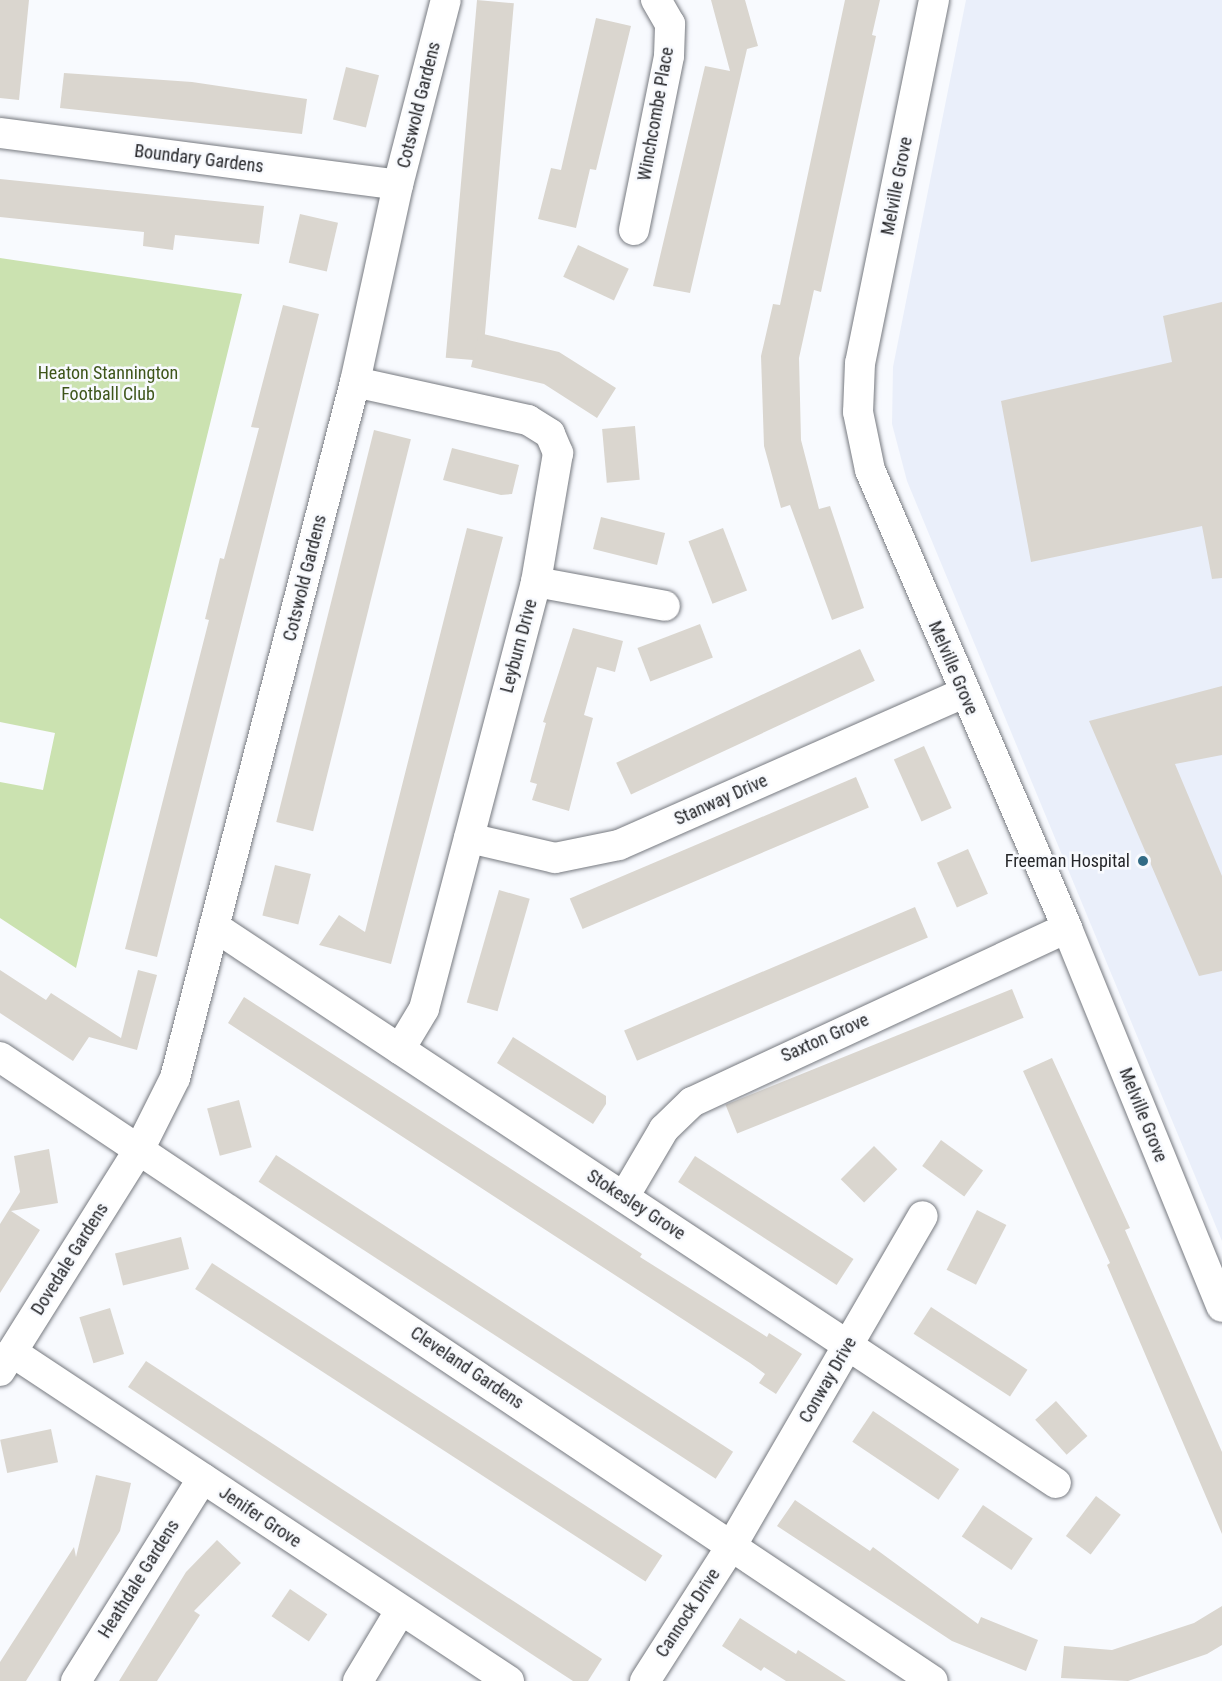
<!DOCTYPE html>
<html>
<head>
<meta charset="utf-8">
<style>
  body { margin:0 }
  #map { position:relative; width:1222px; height:1681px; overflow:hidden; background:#f8fafe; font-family:"Roboto Condensed",sans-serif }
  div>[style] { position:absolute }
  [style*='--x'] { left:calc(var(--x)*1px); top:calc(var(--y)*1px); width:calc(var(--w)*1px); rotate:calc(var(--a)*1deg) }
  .built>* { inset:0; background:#eaeffa }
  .green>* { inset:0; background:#cbe2b0 }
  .building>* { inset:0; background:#dad6cf; transform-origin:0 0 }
  .roads { filter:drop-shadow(0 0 2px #777a80) drop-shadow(0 0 2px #777a80) }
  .street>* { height:30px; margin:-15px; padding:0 15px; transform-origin:15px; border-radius:15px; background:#fff }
  .dots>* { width:16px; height:16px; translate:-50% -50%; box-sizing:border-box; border:3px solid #f8fafe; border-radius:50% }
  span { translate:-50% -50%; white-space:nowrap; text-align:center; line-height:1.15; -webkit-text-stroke:5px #f8fafe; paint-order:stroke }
  .street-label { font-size:18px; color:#26272a }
  .park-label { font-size:18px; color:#3e551a }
  .poi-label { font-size:18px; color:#26272a }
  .right { translate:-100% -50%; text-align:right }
</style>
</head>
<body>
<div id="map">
  <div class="built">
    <i style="clip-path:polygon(966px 0,1222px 0,1222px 1241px,907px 481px,892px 424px,893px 367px)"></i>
  </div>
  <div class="green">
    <i style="clip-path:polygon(0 258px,242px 294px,76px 968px,0 918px,0 782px,43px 790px,55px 733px,0 722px)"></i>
  </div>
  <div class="building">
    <i style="clip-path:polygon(0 0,29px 0,19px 100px,0 98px)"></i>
    <i style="left:477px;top:0;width:37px;height:359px;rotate:5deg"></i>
    <i style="clip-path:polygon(711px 0,745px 0,758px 46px,747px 49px,690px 293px,653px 286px,705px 66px,730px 71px)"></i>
    <i style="clip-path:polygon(845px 0,880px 0,872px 35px,876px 36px,821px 292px,814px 290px,799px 358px,801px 440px,819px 509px,830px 506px,864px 608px,832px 620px,790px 505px,781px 508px,764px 446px,761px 356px,773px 304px,780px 305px)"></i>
    <i style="clip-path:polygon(596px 18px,631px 26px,596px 170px,590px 169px,576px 228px,538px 219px,551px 168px,561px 170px)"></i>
    <i style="left:346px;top:67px;width:34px;height:54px;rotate:14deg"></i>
    <i style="clip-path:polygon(64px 73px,192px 82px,307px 99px,302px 134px,60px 108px)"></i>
    <i style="clip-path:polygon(0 179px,264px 206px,259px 244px,175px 235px,173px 250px,143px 246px,144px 232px,0 217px)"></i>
    <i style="left:300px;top:214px;width:39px;height:50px;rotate:13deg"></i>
    <i style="left:578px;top:245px;width:56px;height:35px;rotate:25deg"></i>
    <i style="clip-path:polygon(1222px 302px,1222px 578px,1212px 579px,1202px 526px,1031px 562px,1001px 401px,1172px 362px,1163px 316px)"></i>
    <i style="clip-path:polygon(283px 305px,319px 314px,157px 957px,125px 949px,209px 620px,205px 619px,220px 558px,224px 559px,259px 428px,251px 427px)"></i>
    <i style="clip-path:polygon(479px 333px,559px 352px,616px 388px,597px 418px,544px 384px,471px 367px)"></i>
    <i style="left:635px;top:426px;width:54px;height:33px;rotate:85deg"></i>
    <i style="left:374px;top:430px;width:38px;height:404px;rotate:14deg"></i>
    <i style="clip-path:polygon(452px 448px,519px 465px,512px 494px,501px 495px,443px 480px)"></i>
    <i style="left:601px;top:517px;width:66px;height:33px;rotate:14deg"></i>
    <i style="clip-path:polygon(467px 528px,503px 537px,391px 964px,319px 945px,339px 915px,365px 932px)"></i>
    <i style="left:723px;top:528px;width:67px;height:37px;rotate:69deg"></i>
    <i style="left:700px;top:624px;width:36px;height:67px;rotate:69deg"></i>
    <i style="clip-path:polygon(573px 628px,623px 641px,615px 672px,597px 667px,584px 715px,593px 718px,569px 811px,532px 800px,537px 784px,530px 782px,546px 723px,543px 722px)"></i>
    <i style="left:860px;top:649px;width:35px;height:269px;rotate:65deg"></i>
    <i style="clip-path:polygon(1222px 686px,1222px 755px,1175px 764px,1222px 876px,1222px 971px,1199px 976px,1089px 721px)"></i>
    <i style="left:924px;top:746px;width:68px;height:33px;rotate:66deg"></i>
    <i style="left:856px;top:777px;width:33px;height:311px;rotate:67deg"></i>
    <i style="left:968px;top:849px;width:49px;height:34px;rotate:66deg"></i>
    <i style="left:275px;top:865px;width:37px;height:52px;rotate:14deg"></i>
    <i style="left:499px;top:890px;width:32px;height:117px;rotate:16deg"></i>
    <i style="left:915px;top:907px;width:33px;height:316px;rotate:67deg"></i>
    <i style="clip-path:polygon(0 970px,46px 1000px,51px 993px,121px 1038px,138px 970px,157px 975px,137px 1050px,89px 1037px,73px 1061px,0 1013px)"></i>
    <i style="left:1012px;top:989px;width:31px;height:309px;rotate:68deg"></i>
    <i style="clip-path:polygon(244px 997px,584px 1216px,642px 1254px,640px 1257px,767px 1337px,769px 1333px,802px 1354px,776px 1394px,759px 1383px,765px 1374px,750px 1363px,228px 1023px)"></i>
    <i style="clip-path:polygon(513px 1037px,606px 1096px,606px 1104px,593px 1124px,497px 1063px)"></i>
    <i style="clip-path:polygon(1052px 1058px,1130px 1228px,1125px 1230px,1222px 1452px,1222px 1534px,1107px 1265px,1110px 1263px,1023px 1071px)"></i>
    <i style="left:239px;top:1100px;width:49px;height:33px;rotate:75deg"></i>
    <i style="left:941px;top:1140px;width:52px;height:32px;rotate:36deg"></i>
    <i style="left:874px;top:1146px;width:33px;height:47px;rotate:45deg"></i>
    <i style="clip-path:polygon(49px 1149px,58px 1203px,11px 1211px,40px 1230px,0 1293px,0 1224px,20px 1192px,14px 1156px)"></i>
    <i style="left:276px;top:1155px;width:545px;height:32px;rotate:33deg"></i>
    <i style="left:695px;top:1156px;width:189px;height:31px;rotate:33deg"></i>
    <i style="left:977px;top:1210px;width:33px;height:67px;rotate:27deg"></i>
    <i style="left:181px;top:1237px;width:33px;height:68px;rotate:76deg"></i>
    <i style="left:212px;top:1263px;width:537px;height:31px;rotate:33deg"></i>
    <i style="left:931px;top:1307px;width:115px;height:32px;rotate:33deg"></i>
    <i style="left:110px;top:1308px;width:48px;height:32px;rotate:73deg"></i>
    <i style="clip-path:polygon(146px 1361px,602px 1659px,588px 1681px,573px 1681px,536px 1657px,128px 1387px)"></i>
    <i style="left:1056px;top:1401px;width:47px;height:28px;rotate:48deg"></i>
    <i style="left:873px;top:1411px;width:104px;height:37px;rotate:34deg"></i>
    <i style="left:51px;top:1429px;width:34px;height:52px;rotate:78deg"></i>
    <i style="clip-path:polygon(96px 1475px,131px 1483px,120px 1531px,26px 1681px,0 1681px,0 1662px,74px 1547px,76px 1557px)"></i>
    <i style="left:1096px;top:1496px;width:31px;height:50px;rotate:37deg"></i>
    <i style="clip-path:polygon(795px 1500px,870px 1551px,873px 1547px,978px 1624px,981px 1617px,1038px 1640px,1026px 1671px,952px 1641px,777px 1526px)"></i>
    <i style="left:983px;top:1505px;width:60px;height:38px;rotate:34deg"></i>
    <i style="clip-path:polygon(217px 1540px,241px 1563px,194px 1611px,200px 1615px,157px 1681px,119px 1681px,186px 1572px)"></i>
    <i style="left:290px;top:1589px;width:45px;height:33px;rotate:34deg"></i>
    <i style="clip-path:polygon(1222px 1606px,1222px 1645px,1207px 1654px,1128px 1681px,1061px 1678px,1064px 1646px,1112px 1650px,1194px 1623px)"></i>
    <i style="clip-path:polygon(740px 1618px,796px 1654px,798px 1650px,846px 1681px,786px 1681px,764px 1667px,761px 1671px,722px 1646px)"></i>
  </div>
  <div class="roads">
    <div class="street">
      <i style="--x:934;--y:0;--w:370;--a:101.5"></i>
      <i style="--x:860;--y:363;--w:49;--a:92.3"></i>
      <i style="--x:858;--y:412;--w:59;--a:78.3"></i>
      <i style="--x:870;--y:470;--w:499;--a:66.7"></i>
      <i style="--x:1067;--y:928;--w:409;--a:67.8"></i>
      <i style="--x:0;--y:133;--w:401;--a:7.4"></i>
      <i style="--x:634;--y:230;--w:177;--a:-78.6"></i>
      <i style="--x:669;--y:56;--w:32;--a:-88"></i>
      <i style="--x:670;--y:24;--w:28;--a:-120"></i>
      <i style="--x:355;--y:382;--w:177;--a:12.4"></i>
      <i style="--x:528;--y:420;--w:26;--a:32"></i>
      <i style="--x:550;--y:434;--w:21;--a:67"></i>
      <i style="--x:558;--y:453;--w:131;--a:99.7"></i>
      <i style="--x:536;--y:582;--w:441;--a:104.7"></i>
      <i style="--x:424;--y:1009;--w:47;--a:121"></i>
      <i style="--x:536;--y:582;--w:131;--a:10.5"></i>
      <i style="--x:469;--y:838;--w:88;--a:13.1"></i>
      <i style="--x:555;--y:858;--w:65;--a:-11.5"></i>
      <i style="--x:619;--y:845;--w:377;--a:-23.8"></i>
      <i style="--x:215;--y:927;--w:1008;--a:33.47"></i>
      <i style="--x:0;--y:1057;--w:1122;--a:33.78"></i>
      <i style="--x:624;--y:1197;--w:79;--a:-59.5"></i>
      <i style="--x:664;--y:1129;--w:39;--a:-44"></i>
      <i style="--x:692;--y:1102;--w:413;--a:-24.9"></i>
      <i style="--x:12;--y:1352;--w:596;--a:33.5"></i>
      <i style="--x:0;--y:1371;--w:263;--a:-57.9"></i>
      <i style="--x:140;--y:1148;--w:78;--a:-63.4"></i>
      <i style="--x:175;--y:1078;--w:719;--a:-75.5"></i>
      <i style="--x:355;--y:382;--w:202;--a:-77.7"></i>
      <i style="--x:398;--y:185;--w:191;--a:-75.5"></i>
      <i style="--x:76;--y:1681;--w:239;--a:-58"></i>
      <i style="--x:358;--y:1681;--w:82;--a:-59"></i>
      <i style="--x:645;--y:1681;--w:161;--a:-57.4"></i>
      <i style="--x:732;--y:1545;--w:380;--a:-59.9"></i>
    </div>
  </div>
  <div class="dots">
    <i style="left:1143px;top:861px;background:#326b85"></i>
  </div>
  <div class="street-label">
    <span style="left:419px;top:105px;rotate:-76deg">Cotswold Gardens</span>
    <span style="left:656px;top:114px;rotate:-80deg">Winchcombe Place</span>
    <span style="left:199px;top:159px;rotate:7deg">Boundary Gardens</span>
    <span style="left:897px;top:186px;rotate:-79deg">Melville Grove</span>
    <span style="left:305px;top:578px;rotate:-76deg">Cotswold Gardens</span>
    <span style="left:519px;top:646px;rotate:-75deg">Leyburn Drive</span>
    <span style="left:953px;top:668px;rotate:67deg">Melville Grove</span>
    <span style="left:721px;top:800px;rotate:-24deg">Stanway Drive</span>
    <span style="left:825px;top:1038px;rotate:-24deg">Saxton Grove</span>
    <span style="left:1143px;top:1115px;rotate:68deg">Melville Grove</span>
    <span style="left:636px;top:1205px;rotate:33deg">Stokesley Grove</span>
    <span style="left:70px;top:1259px;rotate:-58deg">Dovedale Gardens</span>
    <span style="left:467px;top:1368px;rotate:34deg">Cleveland Gardens</span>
    <span style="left:828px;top:1380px;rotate:-60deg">Conway Drive</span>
    <span style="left:260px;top:1517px;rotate:34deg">Jenifer Grove</span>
    <span style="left:139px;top:1579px;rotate:-58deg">Heathdale Gardens</span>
    <span style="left:688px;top:1613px;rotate:-57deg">Cannock Drive</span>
  </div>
  <div class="park-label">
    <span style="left:108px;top:384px">Heaton Stannington<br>Football Club</span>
  </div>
  <div class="poi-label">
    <span class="right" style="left:1130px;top:861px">Freeman Hospital</span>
  </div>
</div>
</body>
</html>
